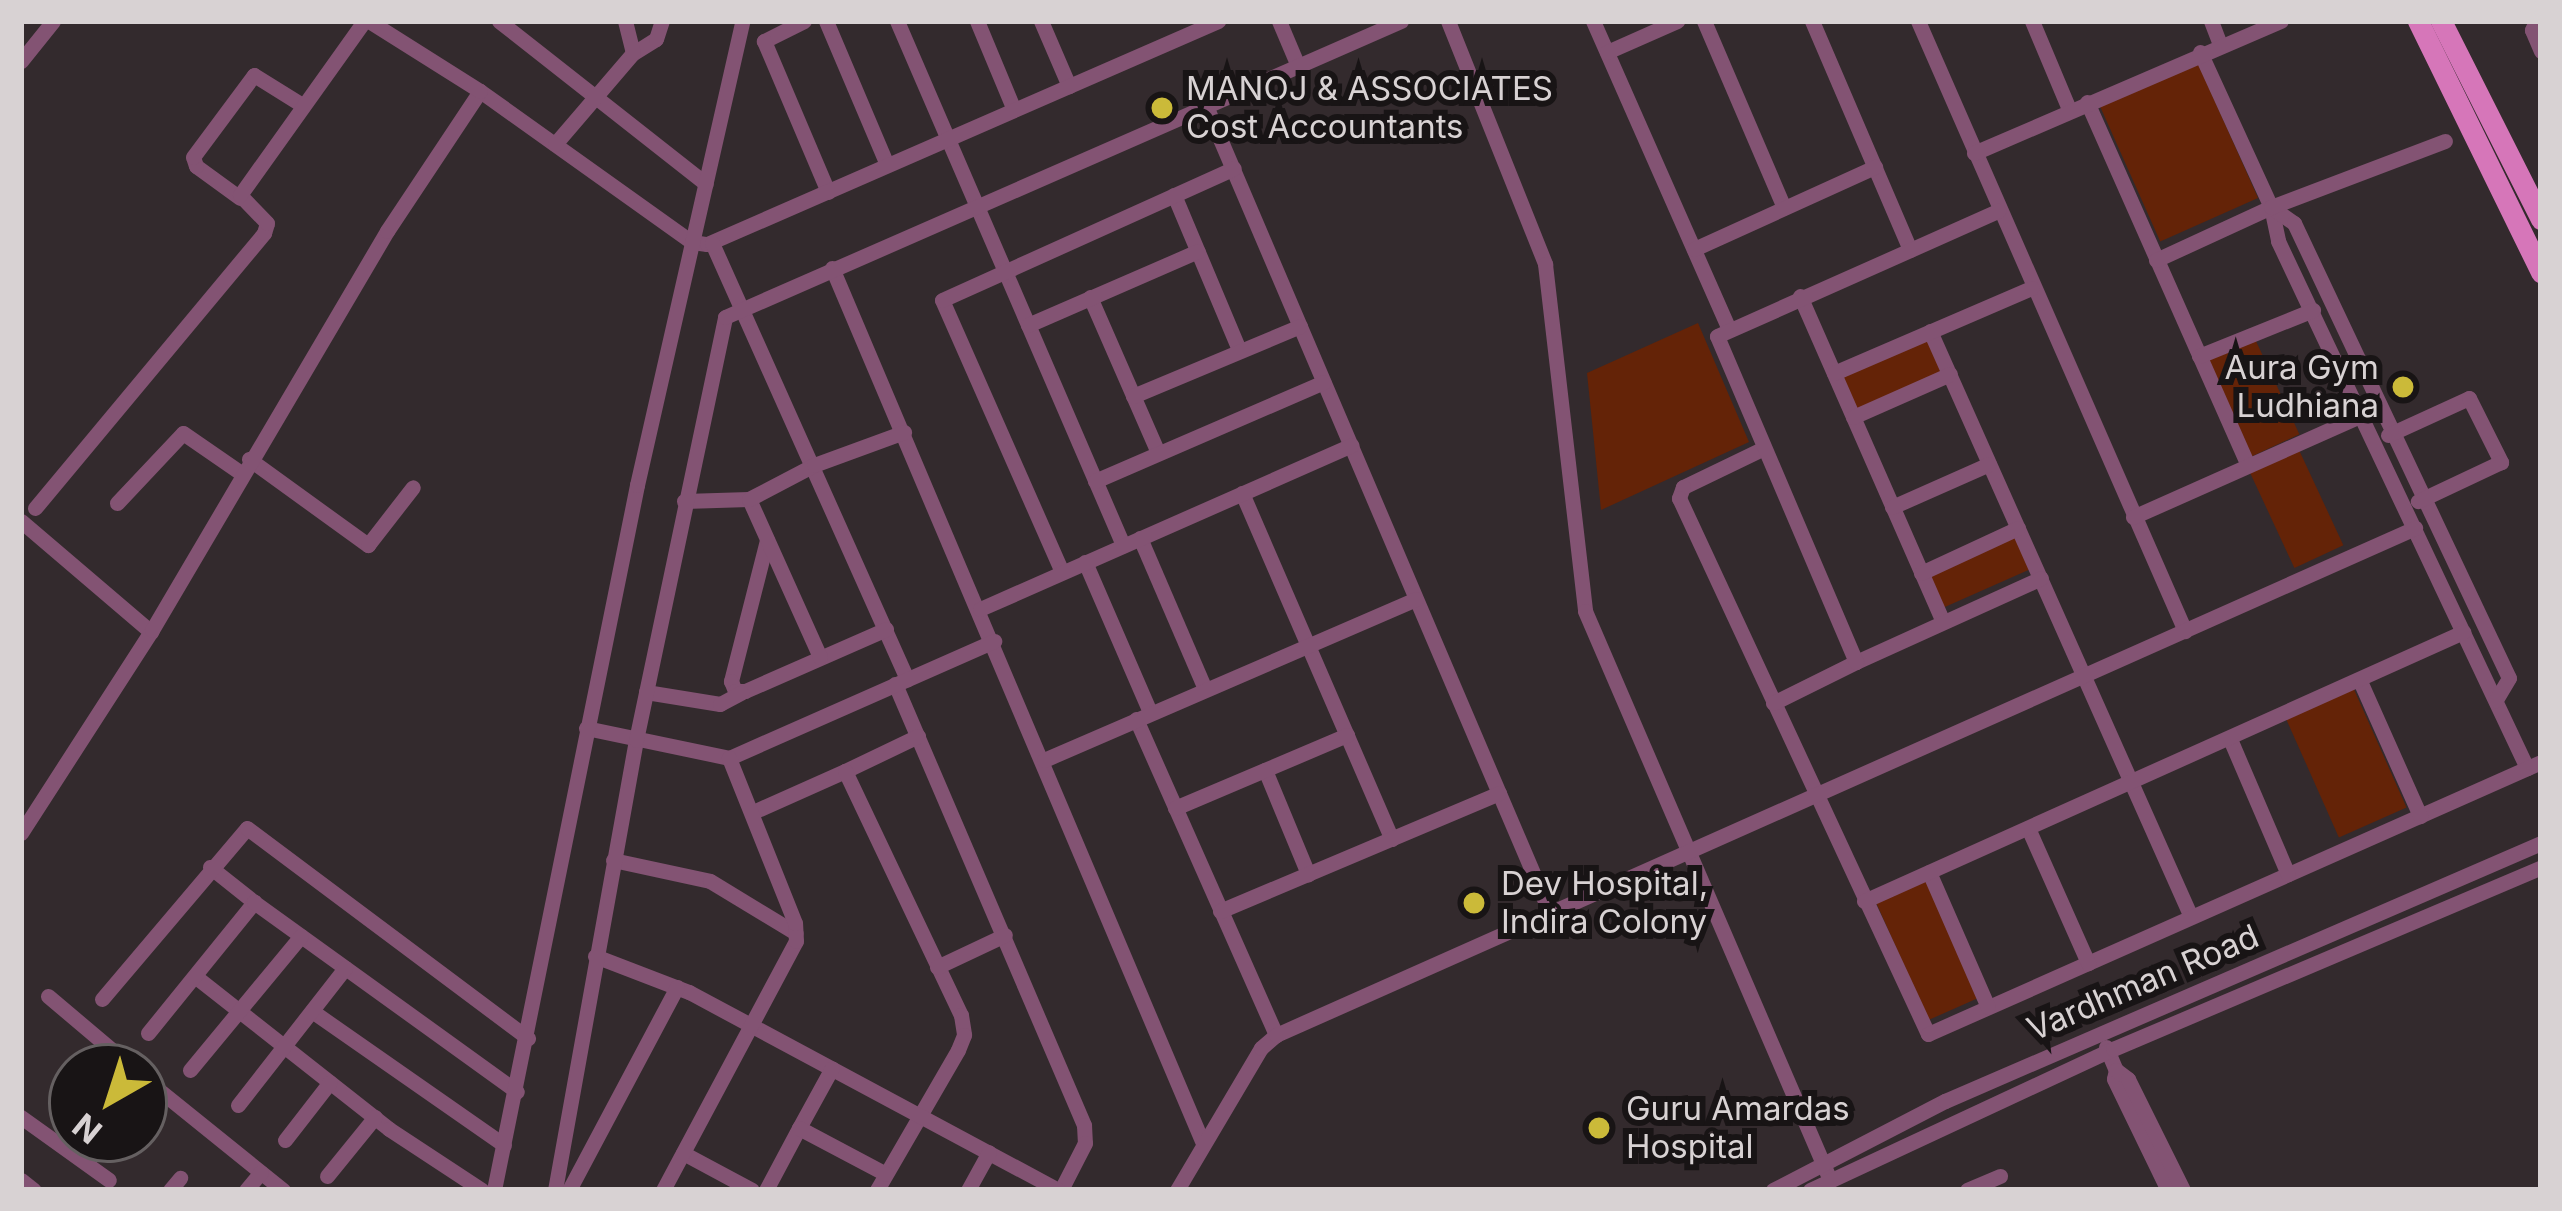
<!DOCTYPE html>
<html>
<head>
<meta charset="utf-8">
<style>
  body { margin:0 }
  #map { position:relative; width:2562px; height:1211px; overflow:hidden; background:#332a2d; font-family:Inter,sans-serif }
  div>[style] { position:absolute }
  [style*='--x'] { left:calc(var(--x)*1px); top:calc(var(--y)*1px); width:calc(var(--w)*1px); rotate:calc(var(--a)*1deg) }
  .green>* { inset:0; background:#642307; transform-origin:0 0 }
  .minor>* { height:15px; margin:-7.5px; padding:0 7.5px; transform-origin:7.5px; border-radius:7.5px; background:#835373 }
  .major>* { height:21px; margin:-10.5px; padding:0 10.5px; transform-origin:10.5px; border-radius:10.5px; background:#d676b9 }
  .dots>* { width:33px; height:33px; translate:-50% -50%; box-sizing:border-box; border:6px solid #181415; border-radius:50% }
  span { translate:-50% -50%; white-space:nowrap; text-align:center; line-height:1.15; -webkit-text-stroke:12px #181415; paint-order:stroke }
  .poi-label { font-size:33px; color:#d8d2d3 }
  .left { translate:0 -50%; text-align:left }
  .right { translate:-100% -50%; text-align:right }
  .street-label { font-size:33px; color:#d8d2d3 }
  .frame { position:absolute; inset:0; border:24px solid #d8d2d3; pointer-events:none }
  .north { position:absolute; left:48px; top:1043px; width:120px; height:120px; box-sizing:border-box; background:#181415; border:3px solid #656061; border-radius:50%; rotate:219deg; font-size:33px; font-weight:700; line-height:48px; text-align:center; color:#d8d2d3 }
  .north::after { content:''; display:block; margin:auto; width:42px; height:54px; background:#cbba39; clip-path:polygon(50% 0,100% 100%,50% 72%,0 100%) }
</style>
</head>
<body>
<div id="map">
  <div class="green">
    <i style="left:2197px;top:61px;width:150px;height:107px;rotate:66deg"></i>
    <i style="clip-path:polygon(1698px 323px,1749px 442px,1601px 510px,1587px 373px)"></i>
    <i style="left:1928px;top:338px;width:36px;height:95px;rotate:66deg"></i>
    <i style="left:2255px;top:339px;width:105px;height:54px;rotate:65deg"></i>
    <i style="left:2299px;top:450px;width:105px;height:54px;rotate:65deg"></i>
    <i style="left:2016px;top:536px;width:36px;height:97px;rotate:66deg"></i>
    <i style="left:2352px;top:685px;width:134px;height:74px;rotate:66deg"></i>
    <i style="left:1930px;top:876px;width:131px;height:60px;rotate:66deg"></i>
  </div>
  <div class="minor">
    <i style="--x:499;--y:21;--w:263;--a:38.2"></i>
    <i style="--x:804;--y:21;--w:45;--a:153.4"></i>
    <i style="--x:764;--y:41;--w:164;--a:67"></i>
    <i style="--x:826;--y:21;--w:156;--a:67"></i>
    <i style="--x:897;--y:21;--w:571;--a:66.67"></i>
    <i style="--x:977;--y:21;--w:96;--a:67.4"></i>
    <i style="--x:1041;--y:21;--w:71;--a:66.7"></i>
    <i style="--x:1279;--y:21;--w:49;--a:67.1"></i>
    <i style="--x:1448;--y:21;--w:262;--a:68.2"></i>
    <i style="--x:1545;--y:264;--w:349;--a:83.4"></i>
    <i style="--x:1585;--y:611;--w:620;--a:66.7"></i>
    <i style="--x:1593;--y:21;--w:337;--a:66.2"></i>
    <i style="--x:1704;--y:21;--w:203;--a:66.8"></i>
    <i style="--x:1812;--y:21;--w:249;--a:66.8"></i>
    <i style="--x:1918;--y:21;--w:666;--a:66.36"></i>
    <i style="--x:2032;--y:21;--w:95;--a:67.2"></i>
    <i style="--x:2211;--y:21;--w:25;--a:69"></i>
    <i style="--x:2536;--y:21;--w:10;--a:114"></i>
    <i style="--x:2532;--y:30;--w:23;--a:67"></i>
    <i style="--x:1607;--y:52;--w:77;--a:-23.9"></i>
    <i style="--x:2200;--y:52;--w:170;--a:65.4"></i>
    <i style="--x:2271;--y:207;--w:35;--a:78"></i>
    <i style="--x:2278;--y:241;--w:583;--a:64.71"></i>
    <i style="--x:632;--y:54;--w:28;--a:-32"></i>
    <i style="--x:656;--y:39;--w:19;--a:-72"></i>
    <i style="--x:21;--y:61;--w:51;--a:-51.3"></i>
    <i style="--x:480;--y:91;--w:260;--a:35.5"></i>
    <i style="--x:692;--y:242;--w:15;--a:8"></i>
    <i style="--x:707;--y:244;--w:558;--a:-23.58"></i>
    <i style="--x:2087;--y:102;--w:395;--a:66.1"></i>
    <i style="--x:1206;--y:106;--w:877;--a:66.91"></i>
    <i style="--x:555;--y:144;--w:120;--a:-49.4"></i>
    <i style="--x:633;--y:53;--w:33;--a:-104"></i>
    <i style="--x:1974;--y:153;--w:334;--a:-23.3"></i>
    <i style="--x:1174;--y:195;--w:168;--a:67.2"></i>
    <i style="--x:240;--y:198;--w:54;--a:-144"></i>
    <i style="--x:196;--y:166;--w:9;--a:-108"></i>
    <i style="--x:193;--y:157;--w:102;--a:-53.4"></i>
    <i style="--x:254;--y:75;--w:57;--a:32"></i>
    <i style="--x:2271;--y:207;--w:28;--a:35"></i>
    <i style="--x:2294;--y:223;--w:503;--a:64.71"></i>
    <i style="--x:2509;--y:678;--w:26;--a:121"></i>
    <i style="--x:712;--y:243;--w:478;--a:65.9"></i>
    <i style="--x:1694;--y:249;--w:199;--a:-24.4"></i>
    <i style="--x:2156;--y:260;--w:127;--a:-24.7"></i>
    <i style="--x:2271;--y:207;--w:186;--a:-20.8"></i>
    <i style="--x:832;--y:268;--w:948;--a:67.03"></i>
    <i style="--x:1800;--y:296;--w:354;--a:66.3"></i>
    <i style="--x:1090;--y:297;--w:170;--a:66.4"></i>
    <i style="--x:1028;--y:325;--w:185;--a:-23.5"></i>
    <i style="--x:1930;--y:331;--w:641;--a:65.99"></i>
    <i style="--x:2199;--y:356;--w:123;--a:-22"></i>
    <i style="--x:1834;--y:373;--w:215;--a:-23.3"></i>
    <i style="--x:1133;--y:396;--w:181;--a:-22.7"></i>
    <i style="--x:1853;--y:417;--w:106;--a:-23.9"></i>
    <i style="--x:2388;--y:435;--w:89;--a:-24.6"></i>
    <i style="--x:2469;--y:398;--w:72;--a:63.4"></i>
    <i style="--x:2501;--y:462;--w:92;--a:154.8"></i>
    <i style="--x:1762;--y:449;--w:88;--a:154.3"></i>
    <i style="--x:1683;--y:487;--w:12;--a:110"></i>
    <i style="--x:1679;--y:498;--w:591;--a:65.08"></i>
    <i style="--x:1928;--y:1034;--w:671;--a:-23.93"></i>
    <i style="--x:249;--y:459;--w:147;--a:35.9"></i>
    <i style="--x:368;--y:545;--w:73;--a:-52.2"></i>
    <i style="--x:1095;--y:481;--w:249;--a:-23.4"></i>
    <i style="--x:1242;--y:493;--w:377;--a:66.6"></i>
    <i style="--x:684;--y:501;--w:65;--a:-1.8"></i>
    <i style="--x:117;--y:503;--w:96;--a:-46.7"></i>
    <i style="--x:183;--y:433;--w:70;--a:34.6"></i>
    <i style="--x:1892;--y:507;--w:106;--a:-23.9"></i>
    <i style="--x:35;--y:508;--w:358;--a:-50.2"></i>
    <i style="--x:264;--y:233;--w:10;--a:-73"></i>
    <i style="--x:267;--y:223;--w:39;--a:-134"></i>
    <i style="--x:240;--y:195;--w:214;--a:-54.5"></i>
    <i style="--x:2133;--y:517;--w:248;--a:-24"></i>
    <i style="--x:21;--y:521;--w:171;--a:40.5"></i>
    <i style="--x:1140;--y:538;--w:164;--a:66.7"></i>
    <i style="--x:767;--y:540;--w:146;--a:104.3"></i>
    <i style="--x:731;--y:681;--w:11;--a:68"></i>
    <i style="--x:735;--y:691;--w:10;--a:0"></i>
    <i style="--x:745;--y:691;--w:154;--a:-23.7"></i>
    <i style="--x:1085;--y:562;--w:163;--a:66.6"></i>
    <i style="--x:1062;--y:572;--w:297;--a:-113.8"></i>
    <i style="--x:942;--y:300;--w:320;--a:-24.3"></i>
    <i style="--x:1921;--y:573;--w:107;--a:-24.9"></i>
    <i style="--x:980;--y:609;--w:406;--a:-23.8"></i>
    <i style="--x:820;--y:657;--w:173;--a:-114.2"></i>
    <i style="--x:749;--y:499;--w:73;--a:-27.6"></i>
    <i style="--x:814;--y:465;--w:96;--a:-20.1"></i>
    <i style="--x:1856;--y:662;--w:203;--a:-24.4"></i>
    <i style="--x:2360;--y:681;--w:148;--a:66"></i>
    <i style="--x:895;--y:684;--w:480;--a:66.8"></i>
    <i style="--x:1084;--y:1125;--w:18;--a:87"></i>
    <i style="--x:1085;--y:1143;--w:53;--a:117.1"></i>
    <i style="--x:646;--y:692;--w:75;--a:9.2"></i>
    <i style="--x:720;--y:704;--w:24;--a:-28"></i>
    <i style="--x:1773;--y:703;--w:93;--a:-26.3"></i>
    <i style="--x:1856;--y:662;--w:354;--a:-113.1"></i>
    <i style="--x:1717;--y:336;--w:308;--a:-24"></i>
    <i style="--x:1136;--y:719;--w:346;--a:66.1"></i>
    <i style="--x:586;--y:728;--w:146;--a:11.8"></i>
    <i style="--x:729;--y:758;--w:290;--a:-23.8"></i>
    <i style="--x:2230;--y:739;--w:147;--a:66.8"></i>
    <i style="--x:1044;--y:760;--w:405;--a:-23.4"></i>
    <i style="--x:1265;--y:770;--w:113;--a:67.5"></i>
    <i style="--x:845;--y:771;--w:81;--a:-25.6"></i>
    <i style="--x:1175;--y:808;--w:187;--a:-23"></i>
    <i style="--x:753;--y:812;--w:101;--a:-24"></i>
    <i style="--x:845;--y:771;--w:270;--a:64.6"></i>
    <i style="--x:961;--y:1015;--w:20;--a:81"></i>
    <i style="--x:964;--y:1035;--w:16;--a:112"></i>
    <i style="--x:958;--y:1050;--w:162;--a:120.1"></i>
    <i style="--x:2028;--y:828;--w:148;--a:66"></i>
    <i style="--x:21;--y:833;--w:242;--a:-57.2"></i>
    <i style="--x:152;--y:630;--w:463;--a:-59.5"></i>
    <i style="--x:387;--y:231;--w:168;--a:-56.4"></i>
    <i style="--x:480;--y:91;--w:131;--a:-147.8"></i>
    <i style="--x:613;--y:860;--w:99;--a:12.2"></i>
    <i style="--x:710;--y:881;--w:100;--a:31.2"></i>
    <i style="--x:210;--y:867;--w:56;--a:38.5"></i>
    <i style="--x:1929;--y:872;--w:147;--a:66.4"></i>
    <i style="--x:1864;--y:901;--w:657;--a:-24.18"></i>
    <i style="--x:1220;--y:911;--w:303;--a:-22.9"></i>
    <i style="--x:595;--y:956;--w:101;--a:21"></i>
    <i style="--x:689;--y:992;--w:419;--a:28.2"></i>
    <i style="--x:937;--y:967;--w:75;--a:-25.2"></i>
    <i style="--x:196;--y:977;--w:246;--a:38.2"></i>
    <i style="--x:389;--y:1129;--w:111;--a:33.3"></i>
    <i style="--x:48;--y:996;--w:110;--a:40.2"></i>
    <i style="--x:102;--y:999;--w:224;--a:-49.7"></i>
    <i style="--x:247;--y:828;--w:351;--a:36.8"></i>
    <i style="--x:312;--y:1011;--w:234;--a:34.9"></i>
    <i style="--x:148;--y:1033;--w:169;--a:-51"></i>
    <i style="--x:254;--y:902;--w:324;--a:35.8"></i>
    <i style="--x:2106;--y:1047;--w:25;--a:67"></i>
    <i style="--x:2116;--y:1070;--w:9;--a:103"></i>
    <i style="--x:2114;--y:1079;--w:123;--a:64.1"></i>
    <i style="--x:190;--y:1070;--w:174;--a:-50.4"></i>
    <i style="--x:2116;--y:1070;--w:15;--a:37"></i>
    <i style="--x:2128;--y:1079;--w:124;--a:63.6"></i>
    <i style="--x:144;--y:1078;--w:179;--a:38.9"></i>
    <i style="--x:238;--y:1105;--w:174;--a:-52"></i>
    <i style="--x:21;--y:1117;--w:108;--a:35.6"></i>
    <i style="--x:799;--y:1128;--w:68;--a:-61.2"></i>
    <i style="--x:285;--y:1140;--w:73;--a:-52.2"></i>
    <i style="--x:683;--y:1153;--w:78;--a:28.2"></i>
    <i style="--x:327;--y:1176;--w:76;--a:-50.9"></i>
    <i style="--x:21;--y:1180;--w:16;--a:38"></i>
    <i style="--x:170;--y:1190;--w:16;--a:-50"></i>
    <i style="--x:246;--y:1190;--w:23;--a:-50"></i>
    <i style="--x:494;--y:1190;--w:719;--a:-78.53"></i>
    <i style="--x:637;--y:485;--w:476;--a:-77.2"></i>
    <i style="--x:555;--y:1190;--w:457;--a:-79.8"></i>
    <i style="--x:636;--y:740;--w:432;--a:-78.1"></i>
    <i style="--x:725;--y:317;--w:738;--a:-23.65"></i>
    <i style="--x:569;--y:1190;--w:230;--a:-62"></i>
    <i style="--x:663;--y:1190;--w:282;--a:-61.9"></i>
    <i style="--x:796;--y:941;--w:18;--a:-93"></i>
    <i style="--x:795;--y:923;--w:178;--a:-111.8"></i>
    <i style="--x:766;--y:1190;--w:70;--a:-62"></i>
    <i style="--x:799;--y:1128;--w:98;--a:27.9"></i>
    <i style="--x:968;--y:1190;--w:43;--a:-61.1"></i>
    <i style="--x:1177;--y:1190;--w:165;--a:-59.4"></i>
    <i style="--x:1261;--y:1048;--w:20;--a:-41"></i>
    <i style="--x:1276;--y:1035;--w:1247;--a:-24"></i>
    <i style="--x:1773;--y:1190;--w:194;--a:-27.4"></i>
    <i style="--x:1945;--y:1101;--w:649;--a:-23.41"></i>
    <i style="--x:1810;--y:1190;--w:334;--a:-25"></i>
    <i style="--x:2113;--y:1049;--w:465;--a:-23"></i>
    <i style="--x:1967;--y:1190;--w:36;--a:-23"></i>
  </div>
  <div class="major">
    <i style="--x:2418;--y:21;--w:280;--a:63.9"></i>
    <i style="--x:2441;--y:21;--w:222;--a:63.2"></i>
  </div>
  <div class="dots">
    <i style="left:1162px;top:108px;background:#cbba39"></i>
    <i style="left:2403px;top:387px;background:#cbba39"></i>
    <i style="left:1474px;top:903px;background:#cbba39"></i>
    <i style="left:1599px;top:1128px;background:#cbba39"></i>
  </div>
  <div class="poi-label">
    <span class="left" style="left:1186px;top:108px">MANOJ &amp; ASSOCIATES<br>Cost Accountants</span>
    <span class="right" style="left:2379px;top:387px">Aura Gym<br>Ludhiana</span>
    <span class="left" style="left:1501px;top:903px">Dev Hospital,<br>Indira Colony</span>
    <span class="left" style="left:1626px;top:1128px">Guru Amardas<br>Hospital</span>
  </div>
  <div class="street-label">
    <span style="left:2143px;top:983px;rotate:-23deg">Vardhman Road</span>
  </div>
  <div class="frame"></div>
  <div class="north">N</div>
</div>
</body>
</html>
